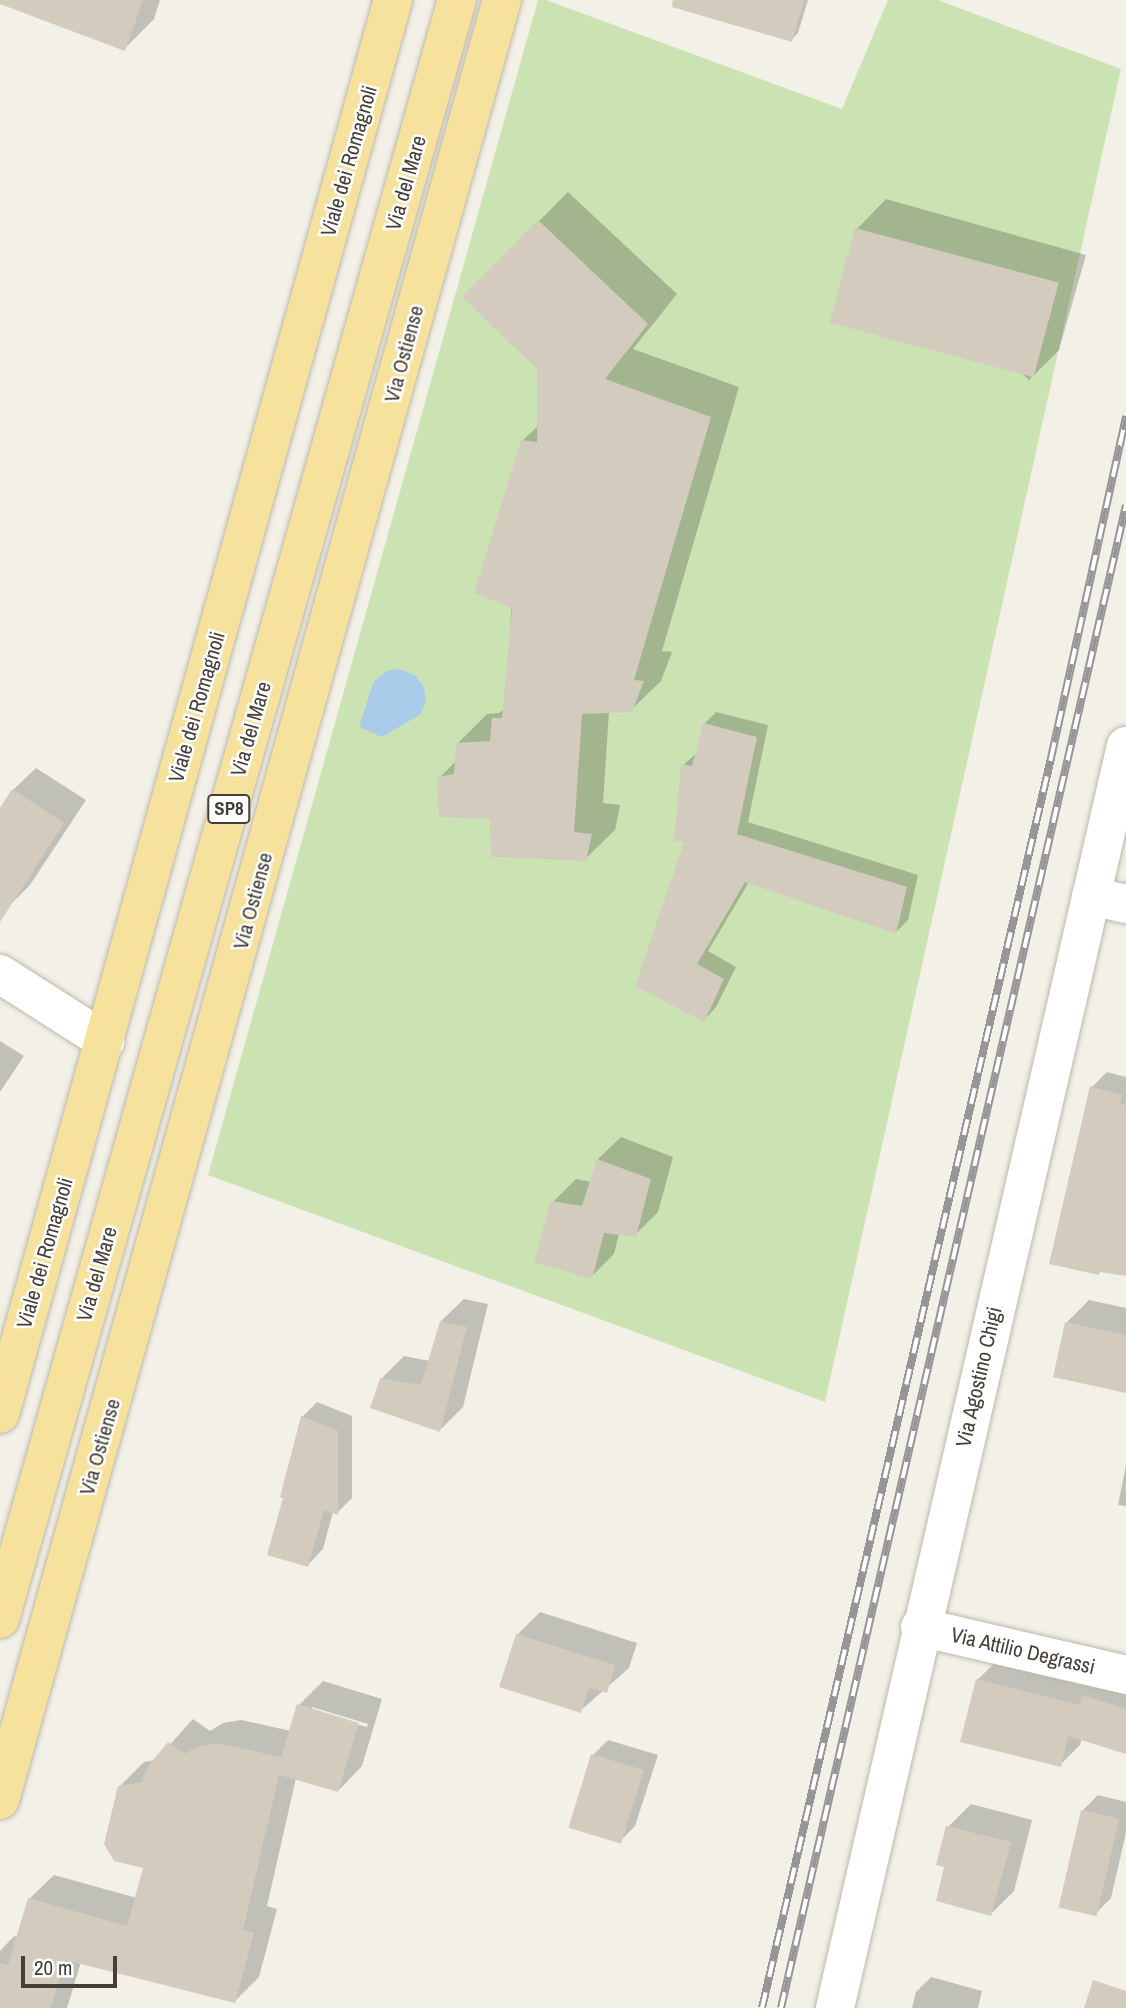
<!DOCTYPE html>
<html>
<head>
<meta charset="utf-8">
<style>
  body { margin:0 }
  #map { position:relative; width:1126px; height:2008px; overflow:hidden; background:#f2f0e7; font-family:"Archivo Narrow",sans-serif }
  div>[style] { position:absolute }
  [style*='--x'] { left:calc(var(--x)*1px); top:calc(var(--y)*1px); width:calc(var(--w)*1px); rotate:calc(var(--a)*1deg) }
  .green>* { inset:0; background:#cbe3b3 }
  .water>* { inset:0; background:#a8ccea }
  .shadow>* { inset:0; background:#0003 }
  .building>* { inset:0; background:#d3ccbe; transform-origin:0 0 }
  .roads { filter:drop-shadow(0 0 2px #bdb8ab) drop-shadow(0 0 2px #bdb8ab) }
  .minor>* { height:38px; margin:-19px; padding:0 19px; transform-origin:19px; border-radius:19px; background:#fff }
  .major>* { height:38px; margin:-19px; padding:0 19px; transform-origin:19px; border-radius:19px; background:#f6e29d }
  .rail>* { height:8px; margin-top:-4px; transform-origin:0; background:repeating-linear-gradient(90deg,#fff 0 16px,#969696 0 32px); box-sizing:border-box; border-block:2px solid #969696 }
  span { translate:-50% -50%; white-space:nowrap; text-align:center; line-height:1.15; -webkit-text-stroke:5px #fff; paint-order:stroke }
  .shield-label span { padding:2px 5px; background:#fff; border:2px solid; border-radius:5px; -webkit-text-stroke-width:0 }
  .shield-label { font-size:19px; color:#454037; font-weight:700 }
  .street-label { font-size:21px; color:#454037 }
  .scale { position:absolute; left:21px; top:1956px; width:96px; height:32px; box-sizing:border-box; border:4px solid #454037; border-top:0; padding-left:9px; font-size:21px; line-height:24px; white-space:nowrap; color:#454037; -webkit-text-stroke:5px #fff; paint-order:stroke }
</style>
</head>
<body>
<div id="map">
  <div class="green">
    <i style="clip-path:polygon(538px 0,546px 0,842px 109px,888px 0,938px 0,1121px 69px,825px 1402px,208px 1175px)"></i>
  </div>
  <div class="water">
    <i style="clip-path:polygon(400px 669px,416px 676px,424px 688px,426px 701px,421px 714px,382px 737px,359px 727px,374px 681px,389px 670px)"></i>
  </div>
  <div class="shadow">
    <i style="clip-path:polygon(33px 0,160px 0,154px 19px,124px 49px)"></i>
    <i style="clip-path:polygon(680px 0,808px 0,798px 33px,791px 40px)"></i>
    <i style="clip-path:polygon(568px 192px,677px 294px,633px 349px,739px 387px,662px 651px,672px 652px,661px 681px,631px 710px,609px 711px,603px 803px,620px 805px,615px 830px,585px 859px,491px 818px,439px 778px,457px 760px,457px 744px,487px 714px,499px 713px,505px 708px,522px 441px,539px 425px,539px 368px,464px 297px)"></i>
    <i style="clip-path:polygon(886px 199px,1086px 255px,1059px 350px,1029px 380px,857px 229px)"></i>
    <i style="clip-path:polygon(716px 712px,768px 725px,748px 822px,918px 875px,908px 920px,896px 932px,749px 882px,708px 951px,736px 967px,716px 1007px,704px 1020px,637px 985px,687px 841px,683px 765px,697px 753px,704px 724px)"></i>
    <i style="clip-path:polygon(36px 768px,86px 800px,30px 885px,7px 908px,0 903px,0 811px,13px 790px)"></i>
    <i style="clip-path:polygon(0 1041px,24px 1056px,0 1092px)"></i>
    <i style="clip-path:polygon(1107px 1072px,1126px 1077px,1126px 1275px,1092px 1087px)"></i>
    <i style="clip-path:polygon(621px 1137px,673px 1157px,658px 1212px,635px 1235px,619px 1233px,614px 1254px,591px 1277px,553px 1202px,576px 1179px,592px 1182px,598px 1159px)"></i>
    <i style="clip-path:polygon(464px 1299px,488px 1304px,463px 1407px,440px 1430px,381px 1379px,404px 1356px,430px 1361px,441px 1321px)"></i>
    <i style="clip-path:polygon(1089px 1300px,1126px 1308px,1126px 1391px,1066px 1323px)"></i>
    <i style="clip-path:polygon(317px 1402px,352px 1416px,352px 1498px,337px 1513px,333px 1512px,323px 1549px,308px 1565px,302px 1417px)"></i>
    <i style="clip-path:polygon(1126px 1465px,1126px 1506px,1118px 1505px)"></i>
    <i style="clip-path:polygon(540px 1612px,637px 1643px,629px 1668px,580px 1711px,517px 1635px)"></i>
    <i style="clip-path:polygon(997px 1661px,1126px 1684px,1126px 1752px,1082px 1738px,1080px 1745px,1060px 1765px,977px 1680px)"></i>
    <i style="clip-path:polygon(evenodd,323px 1681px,382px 1699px,362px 1766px,338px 1791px,296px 1778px,267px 1906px,277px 1909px,259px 1977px,235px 2001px,81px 1962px,67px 2008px,0 2008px,0 1951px,14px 1936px,18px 1937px,29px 1899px,54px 1875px,137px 1898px,145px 1867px,120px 1786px,144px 1762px,156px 1760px,193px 1719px,210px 1731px,223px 1723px,241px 1720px,291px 1731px,299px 1705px,323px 1681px,312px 1707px,368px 1724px,367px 1727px,312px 1711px,312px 1707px)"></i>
    <i style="clip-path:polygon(608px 1740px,658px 1755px,635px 1826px,620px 1841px,593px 1755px)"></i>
    <i style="clip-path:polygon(1098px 1795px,1126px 1802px,1126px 1833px,1111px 1898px,1095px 1914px,1083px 1810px)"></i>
    <i style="clip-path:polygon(971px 1804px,1032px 1820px,1014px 1891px,991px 1914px,947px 1866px,948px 1827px)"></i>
    <i style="clip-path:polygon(931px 1977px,982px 1991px,978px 2008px,912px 2008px,916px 1992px)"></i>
  </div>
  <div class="building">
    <i style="clip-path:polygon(0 0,143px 0,125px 51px,0 4px)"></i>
    <i style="clip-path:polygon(673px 0,804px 0,792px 42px,672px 7px)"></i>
    <i style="clip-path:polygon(538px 220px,648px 324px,605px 379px,711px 417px,634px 680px,644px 681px,632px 712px,582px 714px,574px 832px,592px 834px,586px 861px,491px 857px,490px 819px,439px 817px,437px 777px,454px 774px,456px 743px,490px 741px,492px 718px,502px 718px,512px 608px,474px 593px,521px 440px,537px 442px,537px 369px,462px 297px)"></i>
    <i style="left:855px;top:228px;width:211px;height:98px;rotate:15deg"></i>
    <i style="clip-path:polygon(703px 723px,757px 737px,737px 834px,907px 887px,896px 934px,745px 882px,697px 964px,724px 979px,704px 1022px,635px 986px,684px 842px,674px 841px,681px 764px,692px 766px)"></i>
    <i style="clip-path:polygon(12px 789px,64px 823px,0 922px,0 808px)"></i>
    <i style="clip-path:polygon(1090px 1086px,1122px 1095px,1120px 1104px,1126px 1105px,1126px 1276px,1100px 1272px,1099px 1275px,1049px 1264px)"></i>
    <i style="clip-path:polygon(597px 1159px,651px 1179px,636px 1237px,604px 1233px,592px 1279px,534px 1262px,551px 1201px,582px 1206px)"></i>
    <i style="clip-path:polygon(440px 1321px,467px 1327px,440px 1432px,370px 1408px,380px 1378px,421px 1385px)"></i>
    <i style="clip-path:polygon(1065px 1322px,1126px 1335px,1126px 1393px,1053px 1377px)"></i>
    <i style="clip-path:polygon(301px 1416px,338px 1431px,338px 1515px,324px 1510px,308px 1567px,267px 1555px,283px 1498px,280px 1497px)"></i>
    <i style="clip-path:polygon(516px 1634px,615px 1665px,607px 1693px,589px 1687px,581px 1713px,499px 1687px)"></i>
    <i style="clip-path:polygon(976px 1679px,1080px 1705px,1082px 1695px,1126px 1709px,1126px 1754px,1068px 1736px,1061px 1767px,960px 1742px)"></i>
    <i style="clip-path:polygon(297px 1704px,359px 1723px,338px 1792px,279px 1775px,243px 1930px,254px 1933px,235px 2003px,65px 1960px,51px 2008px,0 2008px,0 1963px,8px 1965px,28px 1898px,127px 1926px,143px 1868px,114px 1861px,104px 1844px,118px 1786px,142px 1782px,146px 1769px,168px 1742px,184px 1754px,197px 1747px,216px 1743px,281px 1757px)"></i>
    <i style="left:591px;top:1754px;width:55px;height:77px;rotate:17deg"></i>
    <i style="left:1081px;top:1810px;width:39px;height:100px;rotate:13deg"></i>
    <i style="clip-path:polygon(946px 1826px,1011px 1842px,991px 1916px,936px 1901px,944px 1867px,936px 1865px)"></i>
    <i style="clip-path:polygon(1093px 1980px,1126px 1991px,1126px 2008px,1084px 2008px)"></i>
  </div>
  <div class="roads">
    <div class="minor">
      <i style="--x:1091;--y:896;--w:36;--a:13"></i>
      <i style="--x:0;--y:974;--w:125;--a:32.5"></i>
      <i style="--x:920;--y:1627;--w:212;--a:13.1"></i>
      <i style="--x:835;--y:2008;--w:1295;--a:-77.02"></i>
    </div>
    <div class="major">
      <i style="--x:0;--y:1414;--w:1468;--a:-74.47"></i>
      <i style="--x:0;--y:1619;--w:1682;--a:-74.24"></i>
      <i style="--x:0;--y:1800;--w:1869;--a:-74.42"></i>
    </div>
  </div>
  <div class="rail">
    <i style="--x:762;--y:2008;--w:1283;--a:-76.98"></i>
    <i style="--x:1051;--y:758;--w:350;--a:-77.6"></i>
    <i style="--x:781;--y:2008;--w:1542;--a:-77.07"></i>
  </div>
  <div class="shield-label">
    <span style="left:229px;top:809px">SP8</span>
  </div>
  <div class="street-label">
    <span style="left:349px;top:161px;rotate:-74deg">Viale dei Romagnoli</span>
    <span style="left:406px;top:183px;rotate:-74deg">Via del Mare</span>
    <span style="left:404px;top:354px;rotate:-75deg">Via Ostiense</span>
    <span style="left:197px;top:707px;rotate:-74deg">Viale dei Romagnoli</span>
    <span style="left:251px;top:729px;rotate:-74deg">Via del Mare</span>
    <span style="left:253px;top:901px;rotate:-75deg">Via Ostiense</span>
    <span style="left:45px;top:1253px;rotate:-74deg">Viale dei Romagnoli</span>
    <span style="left:97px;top:1274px;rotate:-74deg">Via del Mare</span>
    <span style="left:979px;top:1377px;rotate:-77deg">Via Agostino Chigi</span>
    <span style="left:100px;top:1447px;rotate:-74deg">Via Ostiense</span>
    <span style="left:1023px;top:1651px;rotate:13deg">Via Attilio Degrassi</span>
  </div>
  <div class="scale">20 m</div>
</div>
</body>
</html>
